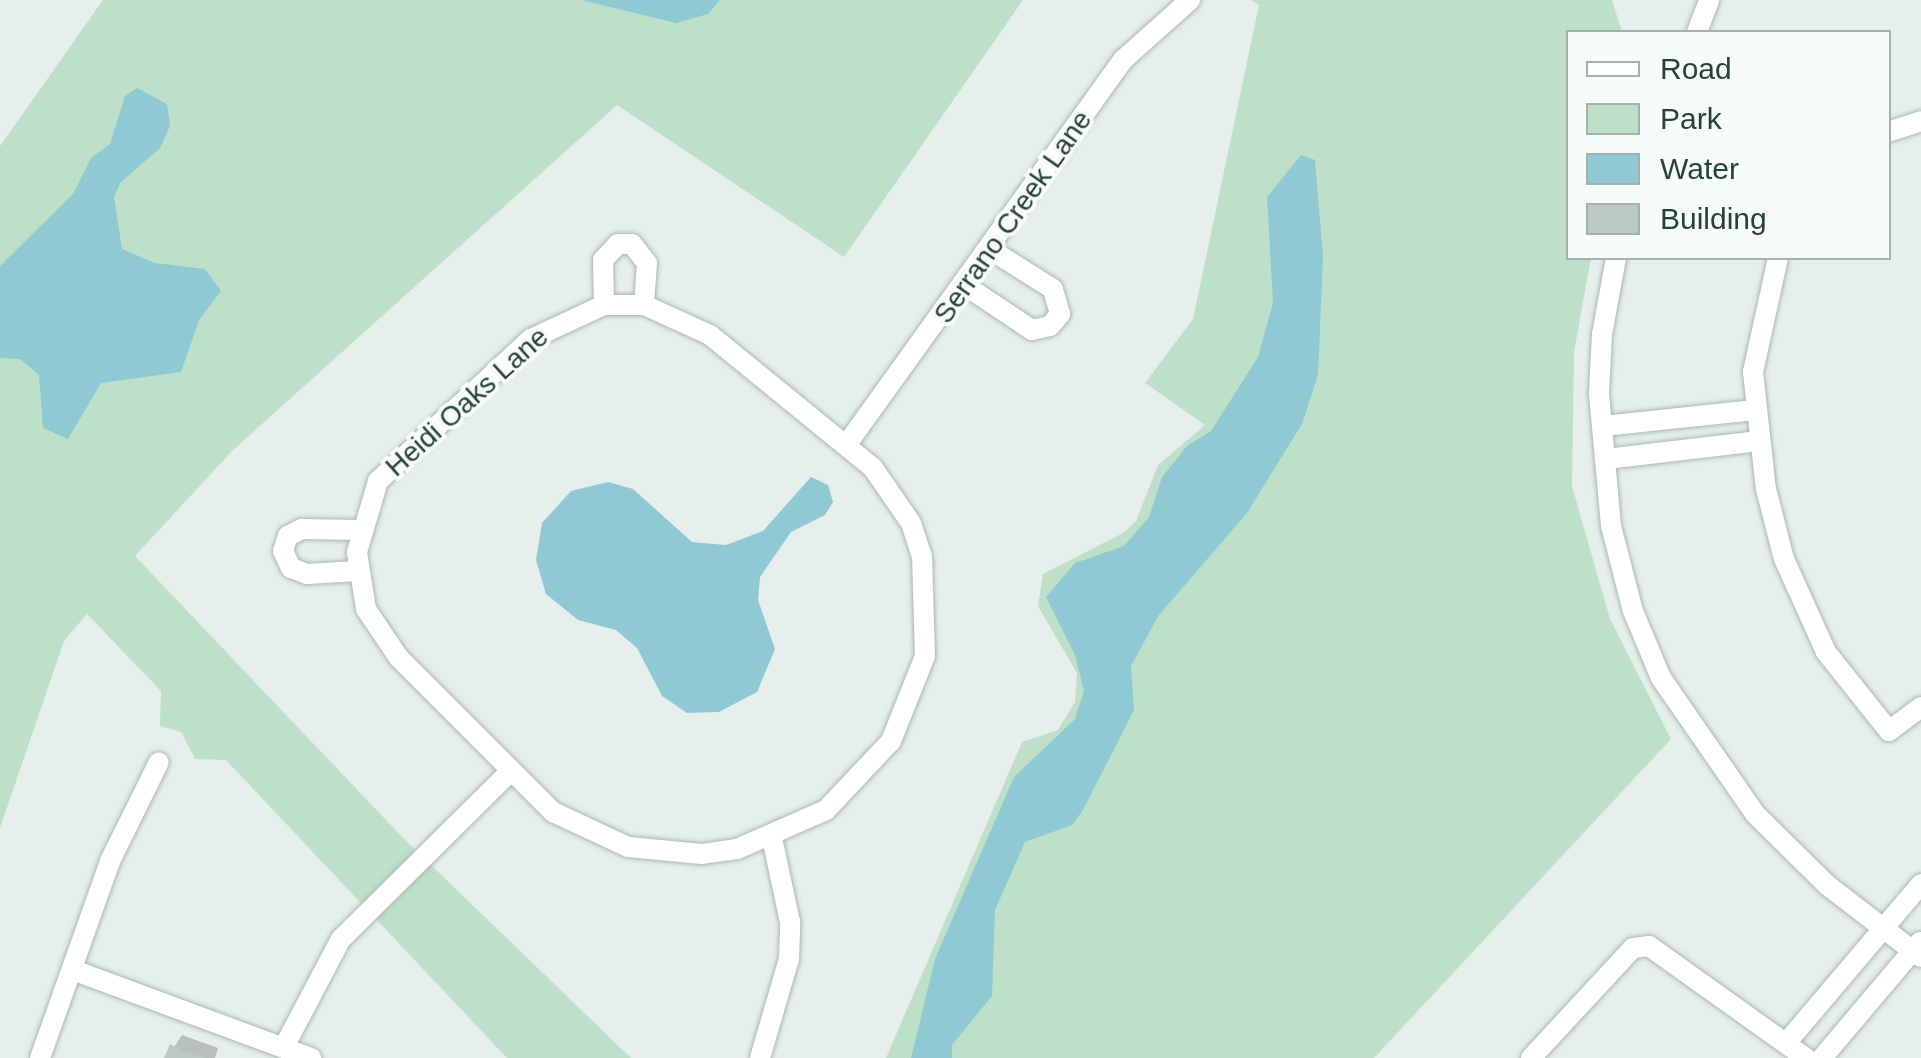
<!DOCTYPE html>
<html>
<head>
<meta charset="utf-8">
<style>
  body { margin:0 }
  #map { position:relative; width:1921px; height:1058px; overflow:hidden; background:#e6efeb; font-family:Arial,sans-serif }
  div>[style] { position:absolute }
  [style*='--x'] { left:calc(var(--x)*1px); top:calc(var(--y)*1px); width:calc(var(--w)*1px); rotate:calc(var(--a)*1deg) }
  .green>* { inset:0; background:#bfe0c8 }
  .water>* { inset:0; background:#8ec9d4 }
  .shadow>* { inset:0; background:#0003 }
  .building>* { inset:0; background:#bbcac4 }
  .roads { filter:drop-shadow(0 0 2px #a8b8b2) drop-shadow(0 0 2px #a8b8b2) }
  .minor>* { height:20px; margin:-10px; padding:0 10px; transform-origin:10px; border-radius:10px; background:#fff }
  span { translate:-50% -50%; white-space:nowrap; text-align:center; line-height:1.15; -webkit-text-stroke:8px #f7fbf9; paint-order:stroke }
  .street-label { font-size:28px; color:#24423a }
  .legend { position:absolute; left:1566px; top:30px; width:325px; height:230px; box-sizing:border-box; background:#f7fbf9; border:2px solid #a3b1ad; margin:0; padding:12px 18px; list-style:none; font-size:30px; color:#24423a }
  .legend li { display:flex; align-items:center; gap:20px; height:50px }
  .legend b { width:50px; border:2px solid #a3b1ad }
</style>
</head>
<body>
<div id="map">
  <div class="green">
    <i style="clip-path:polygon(103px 0,1023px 0,844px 257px,617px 105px,232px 451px,135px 556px,406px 841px,631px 1058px,507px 1058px,226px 760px,195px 759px,181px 732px,160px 726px,161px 691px,87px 614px,64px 641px,0 828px,0 146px)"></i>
    <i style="clip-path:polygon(1251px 0,1612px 0,1622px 32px,1568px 32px,1568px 258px,1591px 258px,1574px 352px,1572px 486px,1610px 619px,1671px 739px,1374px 1058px,886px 1058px,1022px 742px,1058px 730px,1075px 702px,1077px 673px,1038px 606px,1043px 574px,1123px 533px,1136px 521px,1158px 465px,1205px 425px,1145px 383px,1193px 319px,1259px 5px)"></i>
  </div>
  <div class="water">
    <i style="clip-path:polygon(581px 0,720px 0,708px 14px,676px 23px)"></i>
    <i style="clip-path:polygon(137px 88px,167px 104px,170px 126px,160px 148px,121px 182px,114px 197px,122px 249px,155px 263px,205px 269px,221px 291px,199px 320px,181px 372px,101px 383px,68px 439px,43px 428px,39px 375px,20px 359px,0 358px,0 266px,73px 194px,91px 158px,110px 144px,125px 96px)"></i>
    <i style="clip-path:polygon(1301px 155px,1315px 160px,1323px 257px,1318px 375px,1302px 424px,1247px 513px,1159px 615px,1131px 666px,1134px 710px,1083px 810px,1072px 825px,1025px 842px,995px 910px,992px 996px,952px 1045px,952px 1058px,911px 1058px,935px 959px,1014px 777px,1075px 719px,1084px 691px,1075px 655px,1046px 597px,1075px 563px,1124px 546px,1149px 517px,1162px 477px,1187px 446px,1211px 431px,1258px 357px,1273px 303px,1267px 197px)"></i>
    <i style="clip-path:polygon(811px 477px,828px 485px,833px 502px,825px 515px,791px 532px,760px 577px,758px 600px,775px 649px,757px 692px,719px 712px,687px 713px,662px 696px,637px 648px,616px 630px,578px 620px,546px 594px,536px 560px,542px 523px,571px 491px,608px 482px,633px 489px,692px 542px,726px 545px,763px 531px)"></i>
  </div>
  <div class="shadow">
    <i style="clip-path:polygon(182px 1035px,218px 1048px,215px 1058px,167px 1058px)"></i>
  </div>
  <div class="building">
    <i style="clip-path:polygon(170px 1044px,182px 1051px,206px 1058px,164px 1058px)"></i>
  </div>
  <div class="roads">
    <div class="minor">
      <i style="--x:1697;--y:32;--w:34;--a:-69"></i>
      <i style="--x:1888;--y:132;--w:35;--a:-18"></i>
      <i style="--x:1616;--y:258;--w:77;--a:100.4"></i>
      <i style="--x:1602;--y:334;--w:60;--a:92.9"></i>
      <i style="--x:1599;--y:394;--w:133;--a:84.8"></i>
      <i style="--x:1611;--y:526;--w:88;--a:75.5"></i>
      <i style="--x:1633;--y:611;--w:73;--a:67.3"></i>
      <i style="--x:1661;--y:678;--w:165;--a:55.3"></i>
      <i style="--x:1755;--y:814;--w:101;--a:44.6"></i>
      <i style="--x:1827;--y:885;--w:118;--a:37.5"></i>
      <i style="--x:1778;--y:258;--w:117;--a:102.4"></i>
      <i style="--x:1753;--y:372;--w:118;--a:83.7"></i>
      <i style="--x:1766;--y:489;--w:72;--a:75.6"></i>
      <i style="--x:1784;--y:559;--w:102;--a:65.7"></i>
      <i style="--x:1826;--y:652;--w:101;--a:51.4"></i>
      <i style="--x:1889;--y:731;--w:40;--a:-37"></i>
      <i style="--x:966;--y:286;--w:79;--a:33.7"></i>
      <i style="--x:1032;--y:330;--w:18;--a:-13"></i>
      <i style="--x:1050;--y:326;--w:16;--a:-50"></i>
      <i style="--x:1060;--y:314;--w:26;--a:-106"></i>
      <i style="--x:1053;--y:289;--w:73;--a:-147.8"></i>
      <i style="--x:604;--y:305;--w:40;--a:0"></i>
      <i style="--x:644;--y:305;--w:72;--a:24.4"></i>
      <i style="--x:710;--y:335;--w:210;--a:39.2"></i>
      <i style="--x:873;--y:468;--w:67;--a:55.4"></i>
      <i style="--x:911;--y:523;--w:35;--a:72"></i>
      <i style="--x:922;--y:556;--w:100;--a:88.3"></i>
      <i style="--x:925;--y:656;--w:92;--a:111.8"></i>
      <i style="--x:891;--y:741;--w:95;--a:133.3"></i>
      <i style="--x:826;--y:810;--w:97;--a:156.3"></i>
      <i style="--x:737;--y:849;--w:35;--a:172"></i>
      <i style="--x:702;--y:854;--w:74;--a:-174.6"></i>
      <i style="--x:628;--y:847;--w:83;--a:-155"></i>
      <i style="--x:553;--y:812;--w:218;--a:-135"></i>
      <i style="--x:399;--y:658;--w:59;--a:-124"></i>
      <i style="--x:366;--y:609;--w:58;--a:-99"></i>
      <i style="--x:357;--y:552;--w:74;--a:-73.5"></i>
      <i style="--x:378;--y:481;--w:209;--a:-42.9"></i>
      <i style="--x:531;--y:339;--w:81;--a:-25"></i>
      <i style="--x:604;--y:305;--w:45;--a:-91.3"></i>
      <i style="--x:603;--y:260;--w:22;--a:-47"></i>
      <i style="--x:618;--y:244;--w:14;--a:0"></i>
      <i style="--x:632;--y:244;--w:24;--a:52"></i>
      <i style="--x:647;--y:263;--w:42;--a:94.1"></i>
      <i style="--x:1603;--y:426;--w:153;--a:-6"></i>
      <i style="--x:847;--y:444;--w:474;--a:-54.3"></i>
      <i style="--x:1124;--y:59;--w:89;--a:-41.8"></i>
      <i style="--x:1606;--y:459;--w:154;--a:-6.7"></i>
      <i style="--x:357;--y:571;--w:50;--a:176.6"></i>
      <i style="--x:307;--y:574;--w:17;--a:-159"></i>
      <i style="--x:291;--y:568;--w:19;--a:-115"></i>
      <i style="--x:283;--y:551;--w:16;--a:-72"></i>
      <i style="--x:288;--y:536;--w:16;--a:-27"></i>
      <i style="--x:302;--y:529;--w:57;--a:1"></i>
      <i style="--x:73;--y:970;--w:254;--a:20.3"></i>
      <i style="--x:1787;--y:1042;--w:207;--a:-49.7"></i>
      <i style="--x:285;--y:1045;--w:120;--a:-62.2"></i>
      <i style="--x:341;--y:939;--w:235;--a:-44.7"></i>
      <i style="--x:40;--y:1058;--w:209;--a:-70.4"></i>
      <i style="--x:110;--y:861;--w:110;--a:-63.7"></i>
      <i style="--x:760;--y:1058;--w:103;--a:-73.7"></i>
      <i style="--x:789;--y:959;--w:37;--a:-88"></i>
      <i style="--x:790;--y:922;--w:86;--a:-102.1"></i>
      <i style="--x:1531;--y:1058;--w:150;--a:-47.2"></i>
      <i style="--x:1633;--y:948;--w:16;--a:-7"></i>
      <i style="--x:1649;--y:946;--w:193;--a:35.5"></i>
      <i style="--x:1822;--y:1058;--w:152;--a:-49.8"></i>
    </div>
  </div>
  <div class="street-label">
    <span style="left:1013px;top:217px;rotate:-55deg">Serrano Creek Lane</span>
    <span style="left:467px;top:402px;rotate:-42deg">Heidi Oaks Lane</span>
  </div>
  <ul class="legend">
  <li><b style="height:12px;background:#fff"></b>Road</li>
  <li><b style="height:28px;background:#bfe0c8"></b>Park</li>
  <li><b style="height:28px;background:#8ec9d4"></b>Water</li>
  <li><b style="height:28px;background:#bbcac4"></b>Building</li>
  </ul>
</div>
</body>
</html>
